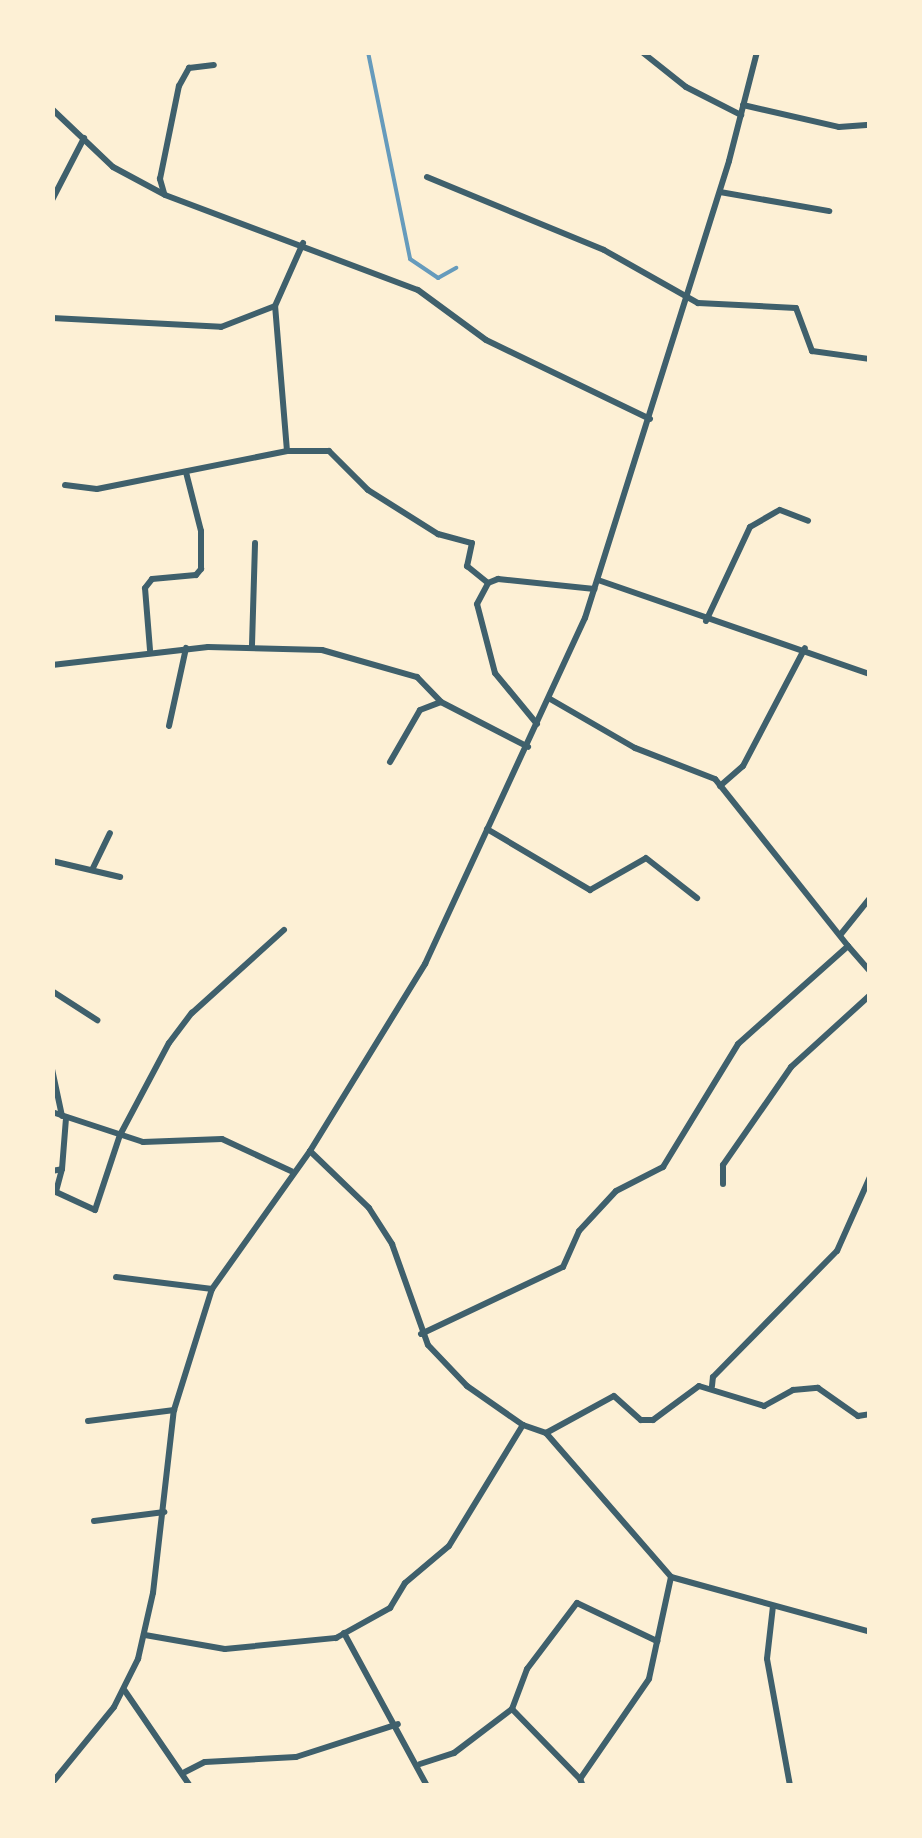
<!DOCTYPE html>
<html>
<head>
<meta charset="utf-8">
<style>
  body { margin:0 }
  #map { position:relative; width:922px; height:1838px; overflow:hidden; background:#fdf0d5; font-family:"Nunito Sans",sans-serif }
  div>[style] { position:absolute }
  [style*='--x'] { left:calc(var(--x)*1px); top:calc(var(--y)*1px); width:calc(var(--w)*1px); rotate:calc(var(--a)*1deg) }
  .stream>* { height:4px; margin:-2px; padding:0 2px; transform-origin:2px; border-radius:2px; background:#669bbc }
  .minor>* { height:6px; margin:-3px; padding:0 3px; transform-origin:3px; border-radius:3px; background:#3f606c }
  span { translate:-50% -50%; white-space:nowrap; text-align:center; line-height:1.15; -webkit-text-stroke:8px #fdf0d5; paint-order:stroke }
  .frame { position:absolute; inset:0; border:55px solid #fdf0d5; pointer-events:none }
</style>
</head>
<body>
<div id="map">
  <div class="stream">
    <i style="--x:368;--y:52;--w:211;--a:78.5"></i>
    <i style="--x:410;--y:259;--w:34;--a:34"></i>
    <i style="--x:438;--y:278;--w:21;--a:-29"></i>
  </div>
  <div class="minor">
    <i style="--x:642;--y:52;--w:56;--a:38.5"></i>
    <i style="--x:686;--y:87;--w:62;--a:27"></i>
    <i style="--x:743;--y:105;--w:98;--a:12.9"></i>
    <i style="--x:839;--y:127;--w:31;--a:-4"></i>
    <i style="--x:52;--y:109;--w:84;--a:43.6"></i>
    <i style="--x:113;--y:167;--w:59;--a:28.3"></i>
    <i style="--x:165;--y:195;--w:270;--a:20.6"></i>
    <i style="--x:418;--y:290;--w:84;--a:36.3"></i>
    <i style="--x:486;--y:340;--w:182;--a:25.7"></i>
    <i style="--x:427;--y:177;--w:191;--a:22.4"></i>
    <i style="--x:604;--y:250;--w:108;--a:29.4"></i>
    <i style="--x:698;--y:303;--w:98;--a:2.9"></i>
    <i style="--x:796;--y:308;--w:46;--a:69.6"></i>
    <i style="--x:812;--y:351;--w:59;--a:7.9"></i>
    <i style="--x:720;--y:192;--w:111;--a:9.9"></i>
    <i style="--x:164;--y:193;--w:15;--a:-106"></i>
    <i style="--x:160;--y:179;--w:95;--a:-78.5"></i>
    <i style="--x:179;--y:86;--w:21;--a:-61"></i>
    <i style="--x:189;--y:68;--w:25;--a:-7"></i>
    <i style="--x:52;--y:200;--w:70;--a:-62.7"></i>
    <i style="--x:52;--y:318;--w:169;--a:3"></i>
    <i style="--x:221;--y:327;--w:58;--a:-21.3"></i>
    <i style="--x:287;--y:451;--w:145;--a:-94.7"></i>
    <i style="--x:275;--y:306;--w:69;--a:-66"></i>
    <i style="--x:65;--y:485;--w:32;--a:7"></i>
    <i style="--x:97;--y:489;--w:194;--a:-11.3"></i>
    <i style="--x:287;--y:451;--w:42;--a:0"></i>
    <i style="--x:329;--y:451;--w:55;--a:45"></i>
    <i style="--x:368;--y:490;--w:83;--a:32.2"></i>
    <i style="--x:438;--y:534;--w:35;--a:15"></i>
    <i style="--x:472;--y:543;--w:24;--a:102"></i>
    <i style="--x:467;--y:566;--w:27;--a:39"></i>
    <i style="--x:598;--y:580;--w:288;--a:19.1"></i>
    <i style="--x:706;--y:621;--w:104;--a:-64.9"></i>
    <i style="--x:750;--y:527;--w:34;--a:-30"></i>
    <i style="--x:780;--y:510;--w:30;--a:21"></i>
    <i style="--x:252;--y:645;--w:102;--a:-88.3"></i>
    <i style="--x:150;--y:650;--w:62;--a:-94.6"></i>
    <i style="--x:145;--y:588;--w:11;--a:-52"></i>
    <i style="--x:152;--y:579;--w:44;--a:-5.2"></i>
    <i style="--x:196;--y:575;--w:8;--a:-50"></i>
    <i style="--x:201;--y:569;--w:38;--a:-90"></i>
    <i style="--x:201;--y:531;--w:61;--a:-104.3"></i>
    <i style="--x:52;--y:665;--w:157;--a:-6.6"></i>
    <i style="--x:208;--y:647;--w:114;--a:1.5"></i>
    <i style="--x:322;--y:650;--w:99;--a:15.9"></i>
    <i style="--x:417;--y:677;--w:35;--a:46"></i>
    <i style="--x:537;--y:724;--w:66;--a:-129.5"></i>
    <i style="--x:495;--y:673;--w:71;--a:-104.6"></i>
    <i style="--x:477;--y:604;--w:24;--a:-62"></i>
    <i style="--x:488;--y:583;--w:11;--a:-22"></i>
    <i style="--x:498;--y:579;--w:97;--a:5.9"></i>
    <i style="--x:169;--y:726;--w:80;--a:-77.7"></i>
    <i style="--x:390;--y:762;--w:60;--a:-60"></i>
    <i style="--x:420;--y:710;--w:22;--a:-21"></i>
    <i style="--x:441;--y:702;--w:98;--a:27.3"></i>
    <i style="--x:720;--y:786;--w:30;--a:-41"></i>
    <i style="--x:743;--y:766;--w:133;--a:-62.3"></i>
    <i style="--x:487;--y:829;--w:120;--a:30.6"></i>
    <i style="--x:590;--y:890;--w:64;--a:-29.7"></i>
    <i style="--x:646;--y:858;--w:65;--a:38.1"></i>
    <i style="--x:52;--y:861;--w:70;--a:13.2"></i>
    <i style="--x:92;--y:870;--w:41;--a:-64.1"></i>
    <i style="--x:841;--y:934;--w:46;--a:-51.1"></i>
    <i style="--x:848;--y:946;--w:33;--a:49"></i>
    <i style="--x:52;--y:991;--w:54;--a:32.8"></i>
    <i style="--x:52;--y:1069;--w:48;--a:78"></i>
    <i style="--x:52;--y:1112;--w:96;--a:18.2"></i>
    <i style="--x:143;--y:1142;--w:79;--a:-2.2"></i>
    <i style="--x:222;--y:1139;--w:76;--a:24.9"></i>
    <i style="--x:310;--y:1151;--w:82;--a:44"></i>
    <i style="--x:369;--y:1208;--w:43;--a:57.4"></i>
    <i style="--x:392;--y:1244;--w:107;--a:70.4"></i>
    <i style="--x:428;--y:1345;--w:57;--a:46.4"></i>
    <i style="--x:467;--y:1386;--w:68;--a:34.9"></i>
    <i style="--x:523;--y:1425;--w:24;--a:19"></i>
    <i style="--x:546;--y:1433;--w:77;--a:-28.6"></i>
    <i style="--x:614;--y:1396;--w:36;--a:42"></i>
    <i style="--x:641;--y:1420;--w:12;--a:0"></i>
    <i style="--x:653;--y:1420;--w:57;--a:-36.5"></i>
    <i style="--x:699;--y:1386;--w:68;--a:17.1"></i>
    <i style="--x:764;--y:1406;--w:33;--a:-29"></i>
    <i style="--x:793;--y:1390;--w:25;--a:-5"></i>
    <i style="--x:818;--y:1388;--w:49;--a:35"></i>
    <i style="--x:858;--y:1416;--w:12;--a:-9"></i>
    <i style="--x:62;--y:1169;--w:24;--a:105"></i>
    <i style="--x:56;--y:1192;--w:43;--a:24.8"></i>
    <i style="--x:95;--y:1210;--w:79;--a:-71.6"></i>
    <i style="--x:120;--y:1135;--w:104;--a:-62"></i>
    <i style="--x:169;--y:1043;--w:38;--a:-53"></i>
    <i style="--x:192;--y:1013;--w:124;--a:-42.1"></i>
    <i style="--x:52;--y:1171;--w:10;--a:-11"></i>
    <i style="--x:62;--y:1169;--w:51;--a:-85.5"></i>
    <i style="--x:723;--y:1184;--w:19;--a:-90"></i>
    <i style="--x:723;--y:1165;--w:119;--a:-55.2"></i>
    <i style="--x:791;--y:1067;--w:107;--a:-42.3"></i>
    <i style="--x:116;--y:1277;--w:97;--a:7.1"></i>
    <i style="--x:421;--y:1334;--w:157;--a:-25.3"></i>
    <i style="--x:563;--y:1267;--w:39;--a:-66"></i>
    <i style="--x:579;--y:1231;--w:54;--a:-47.2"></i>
    <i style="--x:616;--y:1191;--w:53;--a:-27.1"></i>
    <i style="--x:663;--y:1167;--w:144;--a:-58.6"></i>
    <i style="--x:738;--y:1044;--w:147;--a:-41.7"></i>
    <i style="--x:848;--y:946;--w:213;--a:-128.5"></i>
    <i style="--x:715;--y:779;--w:86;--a:-158.8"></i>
    <i style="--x:635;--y:748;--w:98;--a:-150"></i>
    <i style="--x:712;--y:1386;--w:9;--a:-84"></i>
    <i style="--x:713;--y:1377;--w:177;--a:-45.5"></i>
    <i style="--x:837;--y:1251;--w:81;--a:-66"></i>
    <i style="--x:88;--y:1421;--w:87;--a:-7.3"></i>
    <i style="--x:546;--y:1433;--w:191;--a:49"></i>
    <i style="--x:671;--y:1577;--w:104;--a:102.2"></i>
    <i style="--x:649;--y:1679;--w:121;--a:124.6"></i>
    <i style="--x:580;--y:1779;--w:8;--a:67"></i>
    <i style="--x:94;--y:1521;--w:71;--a:-7.3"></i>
    <i style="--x:671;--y:1577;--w:206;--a:15.4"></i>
    <i style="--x:773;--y:1606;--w:53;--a:96.5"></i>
    <i style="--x:767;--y:1659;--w:129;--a:79.7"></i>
    <i style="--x:344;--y:1633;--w:174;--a:61.5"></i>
    <i style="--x:145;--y:1635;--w:81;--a:9.9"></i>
    <i style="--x:225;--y:1649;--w:112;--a:-5.7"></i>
    <i style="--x:336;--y:1638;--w:62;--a:-29.1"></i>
    <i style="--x:390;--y:1608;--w:29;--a:-59"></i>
    <i style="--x:405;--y:1583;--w:57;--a:-40.1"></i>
    <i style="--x:449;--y:1546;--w:142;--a:-58.6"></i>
    <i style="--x:125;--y:1691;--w:115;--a:55.6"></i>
    <i style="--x:512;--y:1709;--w:98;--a:45.8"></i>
    <i style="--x:420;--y:1764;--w:36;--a:-18"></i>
    <i style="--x:454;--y:1753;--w:73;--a:-37.2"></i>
    <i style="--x:512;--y:1709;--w:43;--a:-69.4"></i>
    <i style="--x:527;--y:1669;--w:83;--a:-52.9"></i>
    <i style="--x:577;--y:1603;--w:89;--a:25.4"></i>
    <i style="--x:185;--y:1772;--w:22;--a:-27"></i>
    <i style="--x:205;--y:1762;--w:91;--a:-3.1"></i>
    <i style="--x:296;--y:1757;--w:107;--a:-17.9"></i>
    <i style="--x:52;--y:1783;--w:98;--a:-50.8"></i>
    <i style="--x:114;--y:1707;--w:54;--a:-63.4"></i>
    <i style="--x:138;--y:1659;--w:68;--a:-77.2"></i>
    <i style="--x:153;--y:1593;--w:184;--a:-83.5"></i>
    <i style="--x:174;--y:1410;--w:127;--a:-72.6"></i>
    <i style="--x:212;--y:1289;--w:169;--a:-54.6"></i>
    <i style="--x:310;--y:1151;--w:220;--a:-58.4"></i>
    <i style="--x:425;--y:964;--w:381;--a:-65.2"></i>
    <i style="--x:585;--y:618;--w:479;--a:-72.5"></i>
    <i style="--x:729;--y:161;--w:113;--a:-75.6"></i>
  </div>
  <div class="frame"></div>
</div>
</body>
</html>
